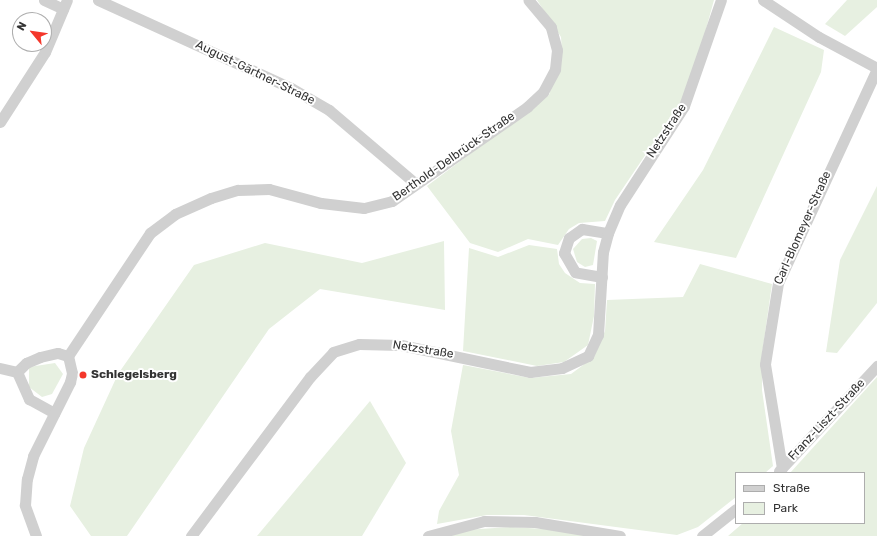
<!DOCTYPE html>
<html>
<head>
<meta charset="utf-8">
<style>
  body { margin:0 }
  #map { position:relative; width:877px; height:536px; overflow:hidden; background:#fff; font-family:Rubik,sans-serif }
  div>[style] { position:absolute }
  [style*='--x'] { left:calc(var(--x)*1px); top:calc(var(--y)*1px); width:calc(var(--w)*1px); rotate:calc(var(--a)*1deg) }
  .green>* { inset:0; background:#e7f0e1 }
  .minor>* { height:11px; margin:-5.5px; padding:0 5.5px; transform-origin:5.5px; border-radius:5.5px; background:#d0d0d0 }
  .dots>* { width:11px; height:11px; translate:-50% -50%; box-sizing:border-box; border:2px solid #fff; border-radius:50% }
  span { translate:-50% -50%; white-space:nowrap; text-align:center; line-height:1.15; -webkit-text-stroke:4px #fff; paint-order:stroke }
  .street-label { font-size:12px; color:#333 }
  .poi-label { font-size:12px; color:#333; font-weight:700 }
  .left { translate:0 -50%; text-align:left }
  .legend { position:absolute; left:735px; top:472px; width:130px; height:52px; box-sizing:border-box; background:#fff; border:1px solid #adadad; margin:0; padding:5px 7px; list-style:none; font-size:12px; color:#333 }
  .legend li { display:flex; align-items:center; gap:8px; height:20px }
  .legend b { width:20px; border:1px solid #adadad }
  .north { position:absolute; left:12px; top:12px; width:40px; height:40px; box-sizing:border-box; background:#fff; border:1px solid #adadad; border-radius:50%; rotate:299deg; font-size:11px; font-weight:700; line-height:16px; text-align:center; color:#333 }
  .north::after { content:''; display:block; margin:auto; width:14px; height:18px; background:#f4372b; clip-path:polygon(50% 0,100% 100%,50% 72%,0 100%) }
</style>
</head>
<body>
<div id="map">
  <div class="green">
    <i style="clip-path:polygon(537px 0,714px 0,698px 58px,681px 102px,615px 200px,605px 221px,579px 223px,569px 229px,558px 245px,528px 239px,498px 252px,470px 243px,427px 186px,549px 95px,562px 52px,561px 37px)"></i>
    <i style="clip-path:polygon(847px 0,877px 0,877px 7px,845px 36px,825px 24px)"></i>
    <i style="clip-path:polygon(774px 27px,824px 50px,821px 72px,736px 258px,654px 242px,703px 170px)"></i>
    <i style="clip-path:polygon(877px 186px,877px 303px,837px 353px,826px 352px,840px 260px)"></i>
    <i style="clip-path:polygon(591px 238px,597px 241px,593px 265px,585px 267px,577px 262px,573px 249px,582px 239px)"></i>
    <i style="clip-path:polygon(444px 241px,445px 310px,320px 289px,269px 329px,127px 536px,91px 536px,70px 506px,84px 448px,118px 374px,194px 265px,265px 243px,362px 263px)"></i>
    <i style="clip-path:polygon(529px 245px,557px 249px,559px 264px,565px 273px,580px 283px,595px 284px,594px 316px,588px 345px,564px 362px,537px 366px,463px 351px,469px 248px,498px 257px)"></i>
    <i style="clip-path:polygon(700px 264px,772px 284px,762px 354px,762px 390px,773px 466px,765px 473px,736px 473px,736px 497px,698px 527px,677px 535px,524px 515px,487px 515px,437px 524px,439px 511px,459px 475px,451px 431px,463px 365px,530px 378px,571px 374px,594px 357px,605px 331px,607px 300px,683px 297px)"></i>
    <i style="clip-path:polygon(55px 363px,63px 374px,52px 394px,42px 397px,29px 387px,29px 367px)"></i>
    <i style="clip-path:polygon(877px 377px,877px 536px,728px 536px,743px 523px,864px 523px,864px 473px,790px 473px)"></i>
    <i style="clip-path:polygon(370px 401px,406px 463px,362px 536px,257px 536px)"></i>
    <i style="clip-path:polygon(510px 527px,545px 529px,592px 536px,446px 536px,465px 530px)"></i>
  </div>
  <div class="minor">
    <i style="--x:44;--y:0;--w:21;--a:25"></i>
    <i style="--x:98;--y:0;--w:212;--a:24.5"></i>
    <i style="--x:291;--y:88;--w:44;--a:30.1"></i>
    <i style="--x:329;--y:110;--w:114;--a:40.4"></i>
    <i style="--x:763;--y:0;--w:67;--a:33.5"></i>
    <i style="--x:819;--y:37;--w:66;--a:28.1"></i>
    <i style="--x:0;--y:122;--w:83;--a:-57.3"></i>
    <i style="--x:45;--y:52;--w:56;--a:-67.1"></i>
    <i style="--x:602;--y:277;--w:27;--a:-170"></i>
    <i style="--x:575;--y:272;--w:22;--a:-120"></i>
    <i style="--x:564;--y:253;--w:16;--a:-72"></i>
    <i style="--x:569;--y:238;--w:16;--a:-35"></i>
    <i style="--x:582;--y:229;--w:26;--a:9"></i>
    <i style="--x:68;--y:356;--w:148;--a:-56.3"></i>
    <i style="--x:150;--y:233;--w:31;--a:-37"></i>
    <i style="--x:175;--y:214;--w:39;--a:-24"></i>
    <i style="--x:211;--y:198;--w:28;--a:-17"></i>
    <i style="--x:238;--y:190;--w:31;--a:-2"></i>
    <i style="--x:269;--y:189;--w:54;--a:15.1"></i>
    <i style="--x:321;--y:203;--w:43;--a:6.6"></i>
    <i style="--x:364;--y:208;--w:29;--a:-14"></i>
    <i style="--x:392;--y:201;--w:165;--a:-34.8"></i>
    <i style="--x:527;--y:107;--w:22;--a:-43"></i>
    <i style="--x:543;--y:92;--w:26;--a:-62"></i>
    <i style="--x:555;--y:69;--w:19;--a:-84"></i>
    <i style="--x:557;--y:50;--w:24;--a:-105"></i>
    <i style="--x:551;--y:27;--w:35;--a:-130"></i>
    <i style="--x:0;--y:368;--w:17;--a:13"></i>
    <i style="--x:17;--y:372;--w:30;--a:66"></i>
    <i style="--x:29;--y:399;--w:29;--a:29"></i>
    <i style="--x:17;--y:372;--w:13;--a:-45"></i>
    <i style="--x:26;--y:363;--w:15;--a:-23"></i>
    <i style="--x:40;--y:357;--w:18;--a:-13"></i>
    <i style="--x:58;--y:353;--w:10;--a:17"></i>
    <i style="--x:782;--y:468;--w:105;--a:-99.3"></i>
    <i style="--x:765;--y:364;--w:82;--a:-80.9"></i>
    <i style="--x:778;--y:283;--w:236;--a:-65.2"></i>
    <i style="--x:779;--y:471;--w:144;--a:-47"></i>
    <i style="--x:36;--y:536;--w:33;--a:-110"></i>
    <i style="--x:25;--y:505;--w:26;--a:-86"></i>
    <i style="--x:27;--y:479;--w:24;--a:-75"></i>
    <i style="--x:33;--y:456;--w:83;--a:-63.4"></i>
    <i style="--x:70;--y:382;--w:9;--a:-77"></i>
    <i style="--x:72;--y:373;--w:17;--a:-103"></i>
    <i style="--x:191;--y:536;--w:199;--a:-53.2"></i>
    <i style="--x:310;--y:377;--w:34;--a:-47"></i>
    <i style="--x:333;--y:352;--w:27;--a:-17"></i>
    <i style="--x:359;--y:344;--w:42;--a:1.4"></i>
    <i style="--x:401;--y:345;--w:132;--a:11.8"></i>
    <i style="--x:530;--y:372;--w:32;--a:-7"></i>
    <i style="--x:562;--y:368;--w:29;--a:-25"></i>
    <i style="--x:588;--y:356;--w:23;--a:-65"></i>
    <i style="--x:598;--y:335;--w:83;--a:-86.6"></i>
    <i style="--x:603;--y:252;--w:20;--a:-75"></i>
    <i style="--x:608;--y:233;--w:30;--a:-67"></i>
    <i style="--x:620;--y:205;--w:118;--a:-57.1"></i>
    <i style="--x:684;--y:106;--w:112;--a:-70.8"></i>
    <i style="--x:428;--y:536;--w:58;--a:-15"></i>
    <i style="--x:484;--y:521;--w:51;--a:1.1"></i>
    <i style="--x:535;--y:522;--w:86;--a:9.4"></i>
    <i style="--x:702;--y:536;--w:43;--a:-38.5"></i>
  </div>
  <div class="dots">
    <i style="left:83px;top:375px;background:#f4372b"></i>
  </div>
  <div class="street-label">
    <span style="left:255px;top:73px;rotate:26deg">August-Gärtner-Straße</span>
    <span style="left:667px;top:131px;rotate:-57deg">Netzstraße</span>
    <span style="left:454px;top:157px;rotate:-35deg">Berthold-Delbrück-Straße</span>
    <span style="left:803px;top:228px;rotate:-66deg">Carl-Blomeyer-Straße</span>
    <span style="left:423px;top:350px;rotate:9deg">Netzstraße</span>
    <span style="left:827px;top:420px;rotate:-47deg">Franz-Liszt-Straße</span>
  </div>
  <div class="poi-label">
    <span class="left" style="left:91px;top:375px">Schlegelsberg</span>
  </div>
  <ul class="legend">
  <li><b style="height:5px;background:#d0d0d0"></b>Straße</li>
  <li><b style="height:11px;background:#e7f0e1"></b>Park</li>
  </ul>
  <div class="north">N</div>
</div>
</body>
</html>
